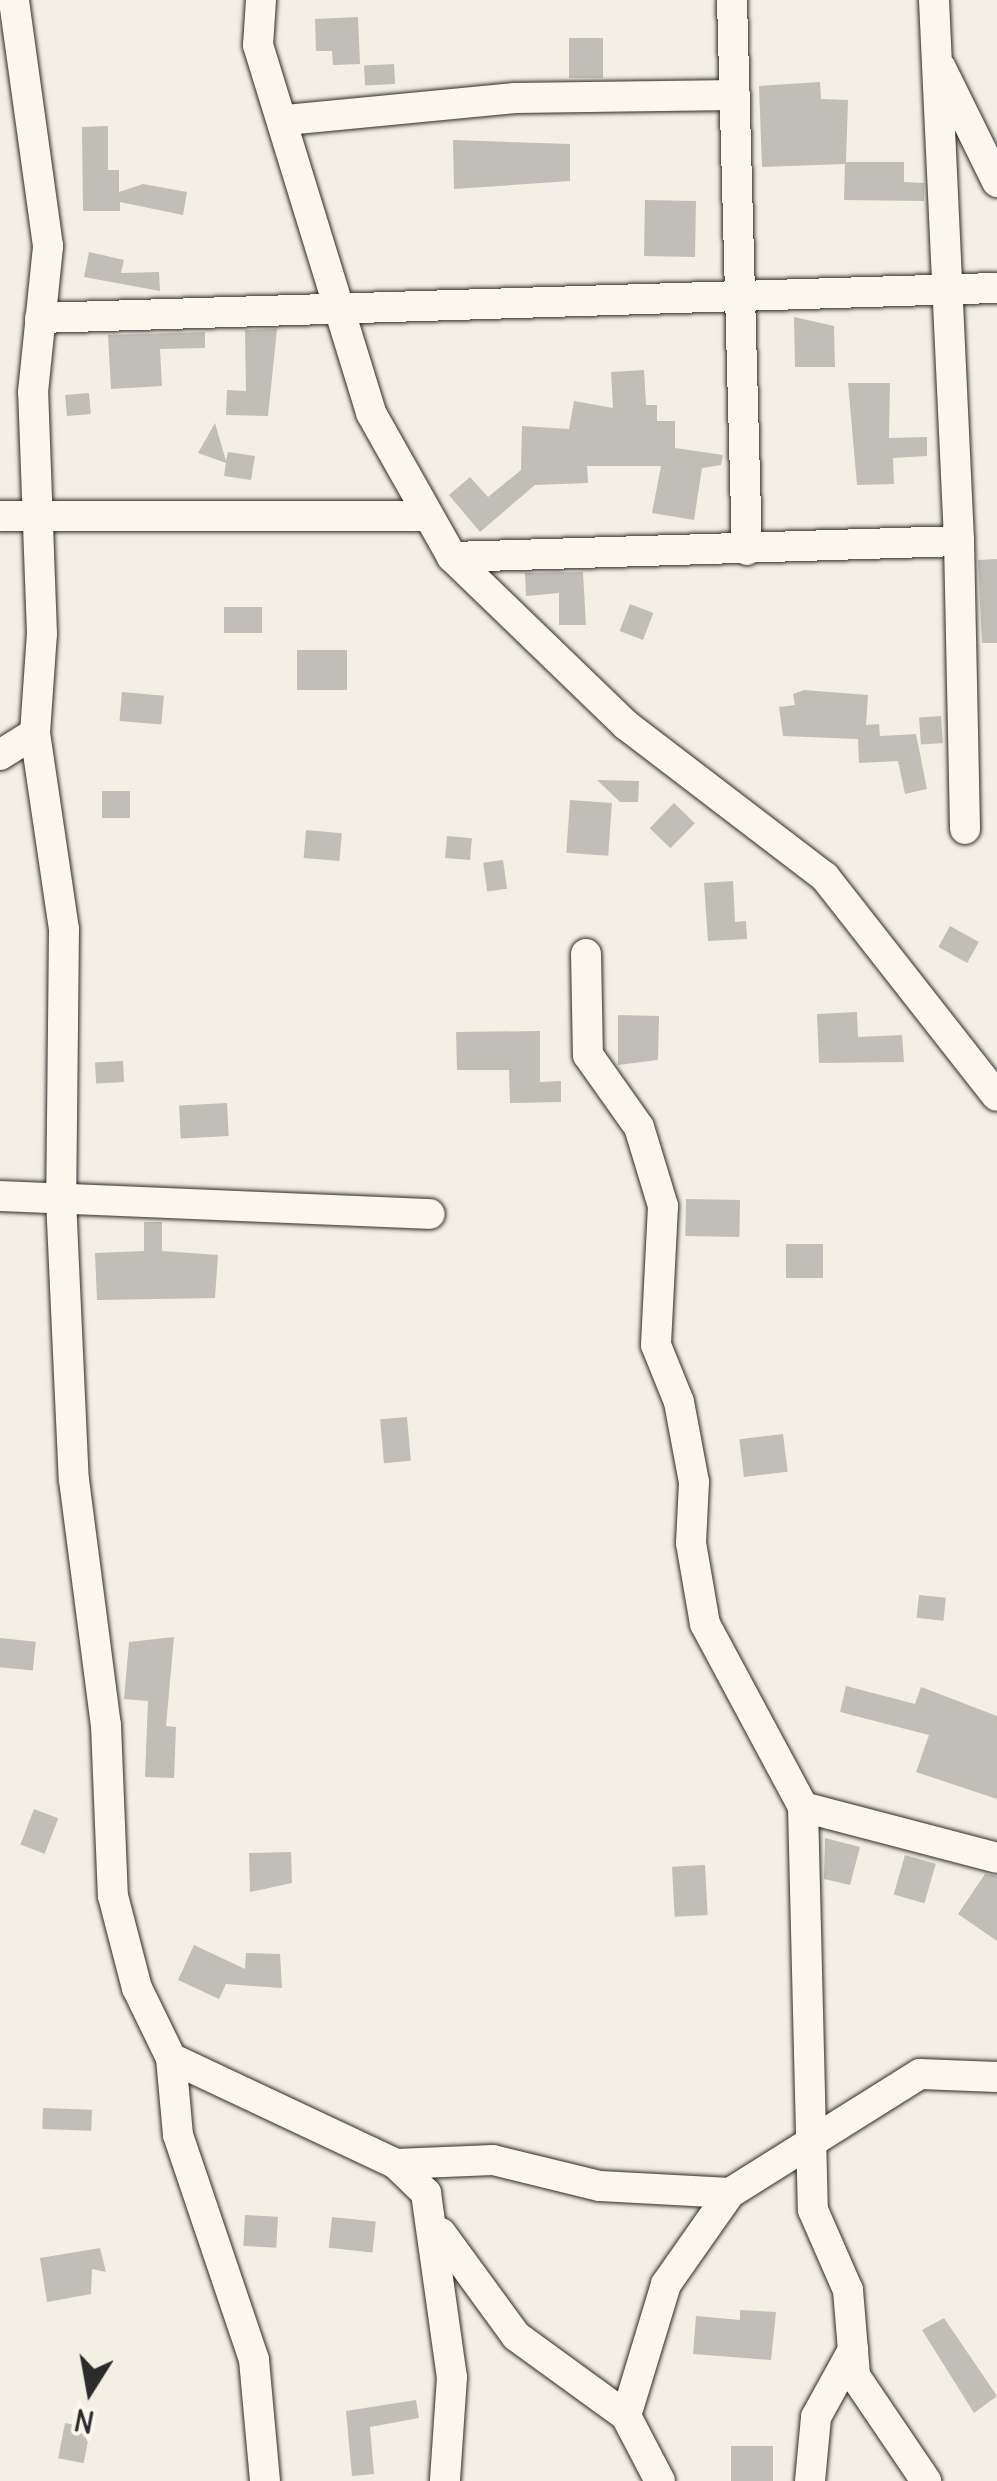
<!DOCTYPE html>
<html>
<head>
<meta charset="utf-8">
<style>
  body { margin:0 }
  #map { position:relative; width:997px; height:2481px; overflow:hidden; background:#f3efe4; font-family:Delius,sans-serif }
  div>[style] { position:absolute }
  [style*='--x'] { left:calc(var(--x)*1px); top:calc(var(--y)*1px); width:calc(var(--w)*1px); rotate:calc(var(--a)*1deg) }
  .building>* { inset:0; background:#c0beb6; transform-origin:0 0 }
  .roads { filter:drop-shadow(0 0 2px #2b2b2b) drop-shadow(0 0 2px #2b2b2b) }
  .minor>* { height:30px; margin:-15px; padding:0 15px; transform-origin:15px; border-radius:15px; background:#fbf7ec }
  span { translate:-50% -50%; white-space:nowrap; text-align:center; line-height:1.15; -webkit-text-stroke:8px #fbf7ec; paint-order:stroke }
  .north { position:absolute; left:40px; top:2341px; width:100px; height:100px; -webkit-text-stroke:8px #fbf7ec; paint-order:stroke; rotate:191deg; font-size:28px; font-weight:700; line-height:40px; text-align:center; color:#2b2b2b }
  .north::after { content:''; display:block; margin:auto; width:35px; height:45px; background:#2b2b2b; clip-path:polygon(50% 0,100% 100%,50% 72%,0 100%) }
</style>
</head>
<body>
<div id="map">
  <div class="building">
    <i style="clip-path:polygon(358px 17px,360px 64px,333px 65px,332px 51px,316px 51px,315px 19px)"></i>
    <i style="left:569px;top:38px;width:34px;height:40px"></i>
    <i style="left:394px;top:64px;width:20px;height:30px;rotate:87deg"></i>
    <i style="clip-path:polygon(820px 82px,821px 99px,848px 100px,846px 162px,904px 162px,904px 182px,924px 183px,924px 201px,844px 200px,845px 164px,762px 167px,759px 86px)"></i>
    <i style="clip-path:polygon(108px 126px,108px 170px,119px 170px,119px 192px,143px 184px,187px 192px,183px 215px,120px 202px,120px 211px,83px 211px,82px 127px)"></i>
    <i style="clip-path:polygon(453px 140px,570px 144px,570px 181px,454px 189px)"></i>
    <i style="left:645px;top:200px;width:51px;height:56px;rotate:1deg"></i>
    <i style="clip-path:polygon(89px 252px,124px 260px,121px 273px,159px 272px,160px 291px,84px 277px)"></i>
    <i style="clip-path:polygon(794px 317px,834px 326px,835px 367px,795px 367px)"></i>
    <i style="clip-path:polygon(277px 329px,268px 416px,226px 415px,227px 390px,246px 391px,245px 330px)"></i>
    <i style="clip-path:polygon(205px 332px,205px 348px,160px 349px,162px 386px,111px 389px,108px 335px)"></i>
    <i style="clip-path:polygon(644px 370px,646px 405px,657px 405px,657px 421px,675px 421px,675px 448px,723px 455px,721px 465px,702px 468px,694px 520px,652px 513px,661px 466px,587px 466px,588px 483px,535px 485px,480px 532px,449px 495px,470px 477px,488px 497px,521px 470px,522px 426px,569px 429px,574px 401px,613px 408px,611px 372px)"></i>
    <i style="clip-path:polygon(848px 383px,890px 383px,889px 438px,927px 437px,927px 456px,893px 458px,894px 484px,857px 485px)"></i>
    <i style="left:89px;top:393px;width:21px;height:24px;rotate:85deg"></i>
    <i style="clip-path:polygon(215px 423px,226px 461px,228px 452px,255px 456px,251px 480px,224px 476px,226px 463px,198px 453px)"></i>
    <i style="clip-path:polygon(997px 559px,997px 643px,982px 643px,978px 560px)"></i>
    <i style="clip-path:polygon(583px 572px,586px 625px,559px 625px,559px 593px,526px 596px,525px 573px)"></i>
    <i style="left:630px;top:604px;width:25px;height:29px;rotate:21deg"></i>
    <i style="left:262px;top:607px;width:26px;height:38px;rotate:90deg"></i>
    <i style="left:297px;top:650px;width:50px;height:40px"></i>
    <i style="clip-path:polygon(804px 690px,868px 695px,866px 725px,879px 724px,880px 736px,916px 734px,927px 789px,905px 794px,898px 761px,859px 763px,858px 739px,783px 736px,779px 707px,795px 705px,793px 694px)"></i>
    <i style="left:122px;top:692px;width:42px;height:29px;rotate:5deg"></i>
    <i style="left:941px;top:716px;width:27px;height:22px;rotate:86deg"></i>
    <i style="clip-path:polygon(597px 780px,639px 781px,638px 802px,620px 802px)"></i>
    <i style="left:102px;top:791px;width:28px;height:27px"></i>
    <i style="left:570px;top:800px;width:42px;height:53px;rotate:4deg"></i>
    <i style="left:674px;top:803px;width:29px;height:35px;rotate:44deg"></i>
    <i style="left:306px;top:830px;width:36px;height:28px;rotate:5deg"></i>
    <i style="left:447px;top:836px;width:25px;height:22px;rotate:5deg"></i>
    <i style="left:503px;top:860px;width:29px;height:20px;rotate:82deg"></i>
    <i style="clip-path:polygon(733px 881px,735px 922px,746px 921px,747px 939px,708px 941px,704px 883px)"></i>
    <i style="left:950px;top:926px;width:33px;height:24px;rotate:29deg"></i>
    <i style="clip-path:polygon(857px 1012px,858px 1037px,902px 1035px,904px 1062px,819px 1063px,817px 1014px)"></i>
    <i style="clip-path:polygon(618px 1015px,659px 1016px,658px 1060px,618px 1065px)"></i>
    <i style="clip-path:polygon(540px 1031px,540px 1082px,561px 1081px,561px 1102px,510px 1103px,509px 1070px,457px 1070px,456px 1032px)"></i>
    <i style="left:123px;top:1061px;width:21px;height:28px;rotate:87deg"></i>
    <i style="left:227px;top:1103px;width:33px;height:48px;rotate:87deg"></i>
    <i style="left:686px;top:1199px;width:54px;height:37px;rotate:1deg"></i>
    <i style="clip-path:polygon(144px 1222px,162px 1222px,162px 1251px,218px 1255px,215px 1298px,97px 1300px,95px 1253px,144px 1251px)"></i>
    <i style="left:823px;top:1244px;width:34px;height:37px;rotate:90deg"></i>
    <i style="left:407px;top:1417px;width:44px;height:27px;rotate:85deg"></i>
    <i style="left:783px;top:1434px;width:38px;height:44px;rotate:83deg"></i>
    <i style="left:919px;top:1595px;width:27px;height:23px;rotate:6deg"></i>
    <i style="clip-path:polygon(174px 1637px,166px 1726px,176px 1727px,174px 1778px,145px 1777px,148px 1701px,124px 1699px,129px 1642px)"></i>
    <i style="left:0;top:1638px;width:36px;height:29px;rotate:6deg"></i>
    <i style="clip-path:polygon(846px 1686px,915px 1704px,921px 1687px,997px 1716px,997px 1799px,916px 1772px,929px 1735px,840px 1712px)"></i>
    <i style="left:34px;top:1809px;width:26px;height:38px;rotate:21deg"></i>
    <i style="clip-path:polygon(825px 1838px,860px 1847px,850px 1885px,824px 1879px)"></i>
    <i style="clip-path:polygon(291px 1852px,292px 1883px,250px 1892px,249px 1853px)"></i>
    <i style="left:905px;top:1855px;width:32px;height:41px;rotate:16deg"></i>
    <i style="left:705px;top:1865px;width:50px;height:33px;rotate:87deg"></i>
    <i style="clip-path:polygon(985px 1874px,997px 1876px,997px 1941px,958px 1914px)"></i>
    <i style="clip-path:polygon(194px 1945px,245px 1969px,246px 1953px,280px 1954px,282px 1988px,226px 1984px,219px 1999px,178px 1980px)"></i>
    <i style="left:43px;top:2108px;width:49px;height:21px;rotate:2deg"></i>
    <i style="left:245px;top:2215px;width:33px;height:31px;rotate:3deg"></i>
    <i style="left:332px;top:2217px;width:44px;height:31px;rotate:6deg"></i>
    <i style="clip-path:polygon(100px 2248px,106px 2272px,92px 2269px,91px 2294px,47px 2302px,40px 2258px)"></i>
    <i style="clip-path:polygon(740px 2310px,776px 2312px,771px 2360px,693px 2354px,696px 2316px,740px 2320px)"></i>
    <i style="clip-path:polygon(944px 2318px,997px 2396px,974px 2413px,922px 2330px)"></i>
    <i style="clip-path:polygon(416px 2400px,419px 2418px,370px 2427px,374px 2474px,352px 2476px,346px 2411px)"></i>
    <i style="left:65px;top:2423px;width:26px;height:36px;rotate:11deg"></i>
    <i style="left:731px;top:2446px;width:42px;height:35px"></i>
  </div>
  <div class="roads">
    <div class="minor">
      <i style="--x:261;--y:0;--w:45;--a:93.8"></i>
      <i style="--x:258;--y:45;--w:385;--a:72.9"></i>
      <i style="--x:371;--y:413;--w:165;--a:60.6"></i>
      <i style="--x:732;--y:0;--w:550;--a:88.44"></i>
      <i style="--x:934;--y:0;--w:542;--a:87.35"></i>
      <i style="--x:959;--y:541;--w:507;--a:178.19"></i>
      <i style="--x:452;--y:557;--w:242;--a:44"></i>
      <i style="--x:626;--y:725;--w:250;--a:37.4"></i>
      <i style="--x:825;--y:877;--w:278;--a:51.9"></i>
      <i style="--x:941;--y:68;--w:127;--a:63.8"></i>
      <i style="--x:286;--y:120;--w:230;--a:-5.5"></i>
      <i style="--x:515;--y:98;--w:220;--a:-0.8"></i>
      <i style="--x:40;--y:318;--w:957;--a:-1.8"></i>
      <i style="--x:0;--y:516;--w:425;--a:0"></i>
      <i style="--x:959;--y:541;--w:288;--a:88.8"></i>
      <i style="--x:35;--y:733;--w:198;--a:81.6"></i>
      <i style="--x:64;--y:929;--w:270;--a:90.6"></i>
      <i style="--x:61;--y:1199;--w:281;--a:87.4"></i>
      <i style="--x:74;--y:1480;--w:247;--a:82.6"></i>
      <i style="--x:106;--y:1725;--w:171;--a:87.7"></i>
      <i style="--x:113;--y:1896;--w:95;--a:75.4"></i>
      <i style="--x:137;--y:1988;--w:78;--a:64.1"></i>
      <i style="--x:171;--y:2058;--w:77;--a:84.8"></i>
      <i style="--x:178;--y:2135;--w:237;--a:71.3"></i>
      <i style="--x:254;--y:2360;--w:121;--a:84.8"></i>
      <i style="--x:0;--y:755;--w:41;--a:-32.2"></i>
      <i style="--x:35;--y:733;--w:99;--a:-86"></i>
      <i style="--x:42;--y:634;--w:242;--a:-92.1"></i>
      <i style="--x:33;--y:392;--w:147;--a:-84.1"></i>
      <i style="--x:48;--y:246;--w:248;--a:-97.9"></i>
      <i style="--x:586;--y:954;--w:101;--a:88.9"></i>
      <i style="--x:588;--y:1055;--w:88;--a:54.7"></i>
      <i style="--x:639;--y:1127;--w:83;--a:73.1"></i>
      <i style="--x:663;--y:1206;--w:139;--a:92.9"></i>
      <i style="--x:656;--y:1345;--w:61;--a:68"></i>
      <i style="--x:679;--y:1402;--w:81;--a:79.4"></i>
      <i style="--x:694;--y:1482;--w:61;--a:92.8"></i>
      <i style="--x:691;--y:1543;--w:82;--a:80.2"></i>
      <i style="--x:705;--y:1624;--w:208;--a:61.8"></i>
      <i style="--x:803;--y:1807;--w:403;--a:88.6"></i>
      <i style="--x:813;--y:2210;--w:87;--a:66.4"></i>
      <i style="--x:848;--y:2290;--w:86;--a:85.3"></i>
      <i style="--x:855;--y:2376;--w:127;--a:55.9"></i>
      <i style="--x:0;--y:1196;--w:430;--a:2.4"></i>
      <i style="--x:803;--y:1807;--w:201;--a:14.7"></i>
      <i style="--x:171;--y:2058;--w:249;--a:25.2"></i>
      <i style="--x:396;--y:2164;--w:42;--a:44"></i>
      <i style="--x:426;--y:2193;--w:186;--a:82"></i>
      <i style="--x:452;--y:2377;--w:104;--a:93.9"></i>
      <i style="--x:396;--y:2164;--w:97;--a:-2.4"></i>
      <i style="--x:493;--y:2160;--w:110;--a:13.7"></i>
      <i style="--x:600;--y:2186;--w:130;--a:3.1"></i>
      <i style="--x:730;--y:2193;--w:224;--a:-32.1"></i>
      <i style="--x:920;--y:2074;--w:77;--a:2.2"></i>
      <i style="--x:441;--y:2233;--w:127;--a:53.9"></i>
      <i style="--x:516;--y:2336;--w:136;--a:36"></i>
      <i style="--x:626;--y:2416;--w:73;--a:62.4"></i>
      <i style="--x:626;--y:2416;--w:138;--a:-73.1"></i>
      <i style="--x:666;--y:2284;--w:111;--a:-54.9"></i>
      <i style="--x:810;--y:2481;--w:64;--a:-84.6"></i>
      <i style="--x:816;--y:2417;--w:77;--a:-61.1"></i>
    </div>
  </div>
  <div class="north">N</div>
</div>
</body>
</html>
